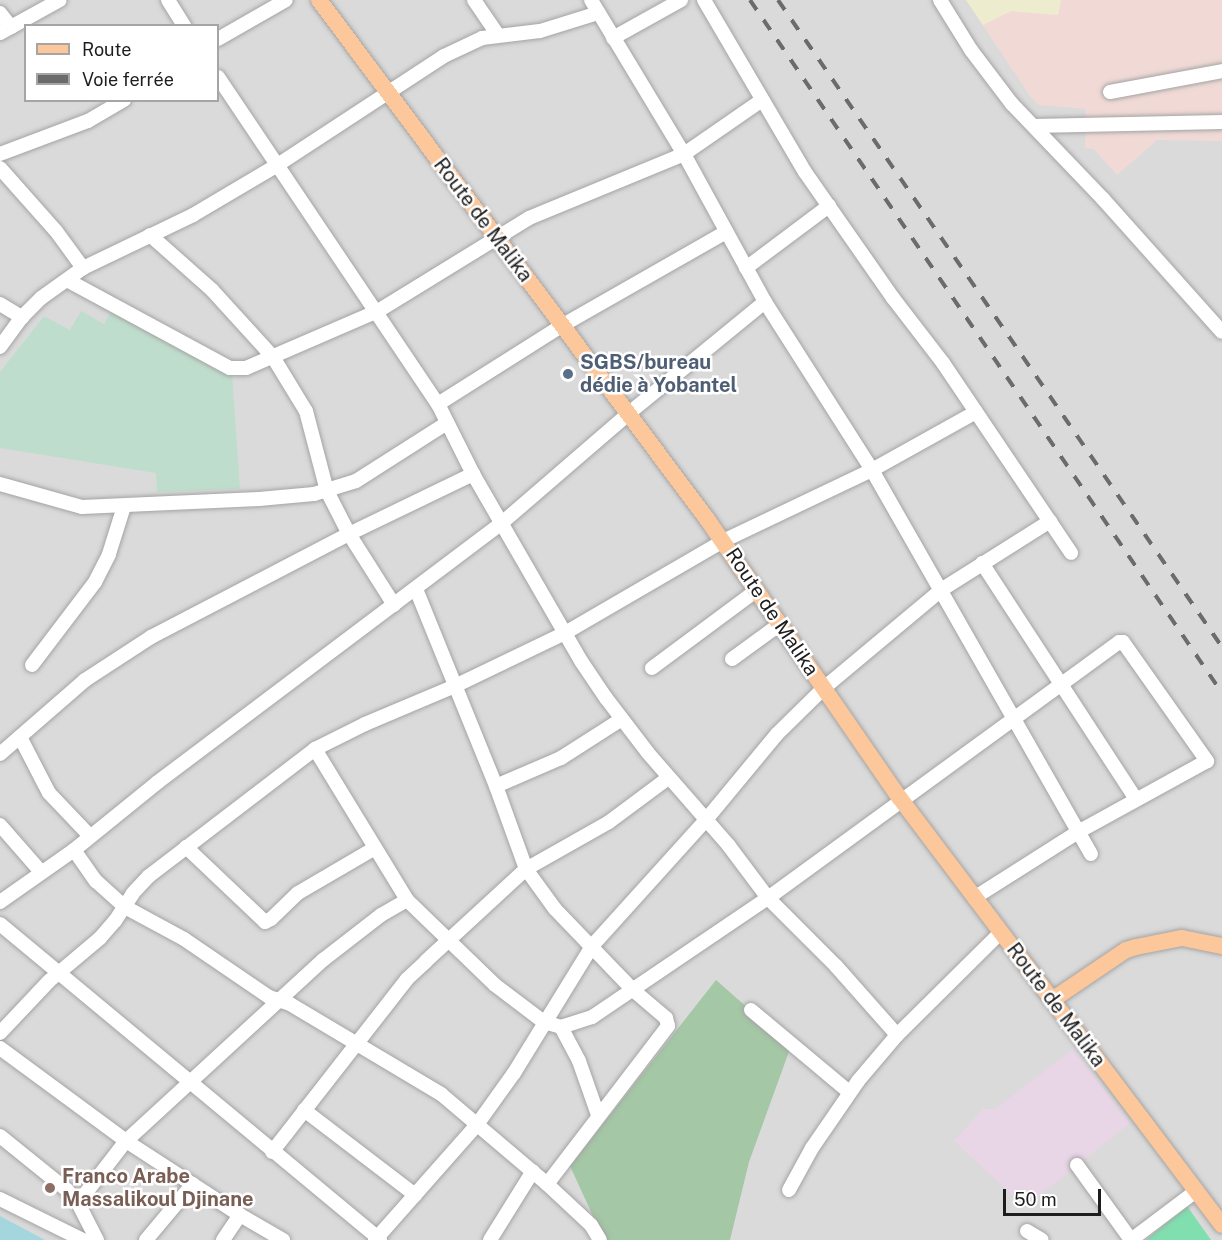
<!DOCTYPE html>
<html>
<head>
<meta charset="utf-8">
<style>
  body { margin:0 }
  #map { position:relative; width:1222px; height:1240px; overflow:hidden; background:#eee9e3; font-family:"Public Sans",sans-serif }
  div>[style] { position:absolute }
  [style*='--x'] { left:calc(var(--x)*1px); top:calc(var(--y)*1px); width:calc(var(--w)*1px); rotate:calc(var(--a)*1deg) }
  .residential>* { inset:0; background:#dbdada }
  .industrial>* { inset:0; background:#e8d5e6 }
  .military>* { inset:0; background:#f1dad6 }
  .farmland>* { inset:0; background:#eeecce }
  .wetland>* { inset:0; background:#bfddcc }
  .cemetery>* { inset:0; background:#a4c7a5 }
  .pitch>* { inset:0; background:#80deaf }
  .water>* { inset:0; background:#a3d6dd }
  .roads { filter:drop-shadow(0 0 2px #a4a4a4) drop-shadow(0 0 2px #a4a4a4) }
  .minor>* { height:14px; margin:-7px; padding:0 7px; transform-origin:7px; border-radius:7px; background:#fff }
  .major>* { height:16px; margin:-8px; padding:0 8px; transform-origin:8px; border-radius:8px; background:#fcc79a }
  .rail>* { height:4px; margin-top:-2px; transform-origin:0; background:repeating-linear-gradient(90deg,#6b6b6b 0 12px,transparent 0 24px) }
  .dots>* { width:16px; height:16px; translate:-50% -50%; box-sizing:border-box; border:3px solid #fff; border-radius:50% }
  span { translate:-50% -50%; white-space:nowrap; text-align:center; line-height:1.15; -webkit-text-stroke:5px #fff; paint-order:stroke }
  .street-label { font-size:20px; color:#1d1d1d }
  .service-label { font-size:20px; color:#4e5e75; font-weight:700 }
  .left { translate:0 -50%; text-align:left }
  .education-label { font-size:20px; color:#785e54; font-weight:700 }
  .legend { position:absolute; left:24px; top:24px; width:195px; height:78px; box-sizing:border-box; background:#fff; border:2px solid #a5a5a5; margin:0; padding:8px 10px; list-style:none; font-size:18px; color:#1d1d1d }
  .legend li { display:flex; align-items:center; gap:12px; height:30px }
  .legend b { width:30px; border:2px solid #a5a5a5 }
  .scale { position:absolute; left:1003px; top:1189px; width:98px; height:27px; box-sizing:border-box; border:3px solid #1d1d1d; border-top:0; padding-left:8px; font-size:18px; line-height:21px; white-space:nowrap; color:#1d1d1d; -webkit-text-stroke:4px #fff; paint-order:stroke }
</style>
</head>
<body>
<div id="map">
  <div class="residential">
    <i style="clip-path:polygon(evenodd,0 0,1222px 0,1222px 1240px,0 1240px,0 0,26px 26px,218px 26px,218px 100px,26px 100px,26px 26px)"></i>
  </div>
  <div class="industrial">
    <i style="clip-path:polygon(1073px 1049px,1130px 1123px,1025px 1207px,954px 1141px,983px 1109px,995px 1109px)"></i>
  </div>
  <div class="military">
    <i style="clip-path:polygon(966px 0,1222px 0,1222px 141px,1157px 140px,1117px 175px,1094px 149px,1085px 148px,1086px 109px,1039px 105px,1030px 96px)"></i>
  </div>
  <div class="farmland">
    <i style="clip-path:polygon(966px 0,1061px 0,1058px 15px,1011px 11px,983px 25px)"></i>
  </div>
  <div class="wetland">
    <i style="clip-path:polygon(81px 311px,104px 324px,111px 312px,232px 374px,240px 489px,157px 492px,156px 473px,0 448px,0 372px,44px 316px,70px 330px)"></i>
  </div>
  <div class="cemetery">
    <i style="clip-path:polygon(716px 980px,791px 1046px,749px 1162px,730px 1240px,604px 1240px,570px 1166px)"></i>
  </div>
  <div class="pitch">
    <i style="clip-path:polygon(1187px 1206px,1211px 1240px,1146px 1240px)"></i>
  </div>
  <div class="water">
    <i style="clip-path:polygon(0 1216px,45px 1240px,0 1240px)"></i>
  </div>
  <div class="roads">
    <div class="minor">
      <i style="--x:168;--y:0;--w:31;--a:58"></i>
      <i style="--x:474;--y:0;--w:42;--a:55.6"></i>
      <i style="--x:591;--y:0;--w:180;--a:58.9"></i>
      <i style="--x:684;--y:154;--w:169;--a:61.3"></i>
      <i style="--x:765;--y:302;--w:199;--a:57.5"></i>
      <i style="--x:872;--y:470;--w:442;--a:60.3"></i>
      <i style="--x:704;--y:0;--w:199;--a:59.6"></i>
      <i style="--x:805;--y:172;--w:154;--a:55.1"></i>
      <i style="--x:893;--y:298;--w:82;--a:52.4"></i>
      <i style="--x:943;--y:363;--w:229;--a:56"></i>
      <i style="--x:940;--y:0;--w:59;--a:58.2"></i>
      <i style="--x:971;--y:50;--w:68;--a:52.8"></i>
      <i style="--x:1012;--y:104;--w:132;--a:46.2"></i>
      <i style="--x:1103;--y:199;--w:178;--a:48.2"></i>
      <i style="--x:0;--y:13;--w:18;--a:52"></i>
      <i style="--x:0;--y:33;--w:68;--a:-28.8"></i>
      <i style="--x:613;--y:38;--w:78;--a:-29.2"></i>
      <i style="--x:218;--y:39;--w:78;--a:-29.8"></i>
      <i style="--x:218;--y:77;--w:394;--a:56.1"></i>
      <i style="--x:438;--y:404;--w:78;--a:63.4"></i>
      <i style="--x:473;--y:474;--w:216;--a:60"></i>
      <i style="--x:581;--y:661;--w:45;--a:56"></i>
      <i style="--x:606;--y:698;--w:69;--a:52.6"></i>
      <i style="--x:648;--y:753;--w:123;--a:48.9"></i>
      <i style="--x:729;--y:846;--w:65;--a:53.1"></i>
      <i style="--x:768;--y:898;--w:96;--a:45"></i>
      <i style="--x:836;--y:966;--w:92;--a:48.5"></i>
      <i style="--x:1110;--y:92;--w:114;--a:-10.6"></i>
      <i style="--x:1034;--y:126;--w:188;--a:-1.2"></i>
      <i style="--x:0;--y:154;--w:94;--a:-20.6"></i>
      <i style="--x:88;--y:121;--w:42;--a:-30.3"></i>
      <i style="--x:0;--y:168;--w:84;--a:48.4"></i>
      <i style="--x:56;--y:231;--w:46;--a:53.9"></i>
      <i style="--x:150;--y:235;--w:83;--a:41.6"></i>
      <i style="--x:212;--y:290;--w:91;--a:47.7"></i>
      <i style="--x:273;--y:357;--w:63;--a:58.6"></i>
      <i style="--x:306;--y:411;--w:83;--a:75.3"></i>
      <i style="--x:327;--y:491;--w:48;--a:62.9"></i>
      <i style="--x:349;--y:534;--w:84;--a:57.6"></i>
      <i style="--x:746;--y:268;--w:104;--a:-36.8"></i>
      <i style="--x:67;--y:280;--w:185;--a:28.4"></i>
      <i style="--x:230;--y:368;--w:16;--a:0"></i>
      <i style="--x:246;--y:368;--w:144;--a:-23.4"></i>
      <i style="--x:378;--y:311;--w:177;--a:-31.6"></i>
      <i style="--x:529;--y:218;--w:168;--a:-22.4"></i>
      <i style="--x:684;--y:154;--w:95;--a:-34.7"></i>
      <i style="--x:0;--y:304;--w:26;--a:31"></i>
      <i style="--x:0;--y:347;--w:37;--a:-54"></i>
      <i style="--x:22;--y:317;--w:27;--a:-45"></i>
      <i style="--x:41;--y:298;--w:52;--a:-35.5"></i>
      <i style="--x:83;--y:268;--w:122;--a:-25.7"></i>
      <i style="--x:193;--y:215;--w:96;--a:-30.6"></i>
      <i style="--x:276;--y:166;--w:201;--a:-33.2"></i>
      <i style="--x:444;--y:56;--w:42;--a:-25.3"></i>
      <i style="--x:482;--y:38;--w:58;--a:-6.9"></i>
      <i style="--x:540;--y:31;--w:61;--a:-17.2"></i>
      <i style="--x:438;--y:404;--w:148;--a:-32.3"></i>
      <i style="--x:563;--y:325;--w:188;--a:-29.7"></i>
      <i style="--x:0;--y:484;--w:85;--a:15.7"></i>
      <i style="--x:82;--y:507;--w:177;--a:-2.6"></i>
      <i style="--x:259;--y:499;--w:55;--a:-5.2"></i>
      <i style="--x:314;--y:494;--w:44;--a:-17.2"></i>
      <i style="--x:356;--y:481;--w:108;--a:-32.5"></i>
      <i style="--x:982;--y:563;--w:282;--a:56.9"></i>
      <i style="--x:416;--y:589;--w:213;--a:67.9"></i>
      <i style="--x:496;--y:786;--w:88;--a:70.1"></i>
      <i style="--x:526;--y:869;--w:49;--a:54.1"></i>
      <i style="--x:555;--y:909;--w:112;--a:46.1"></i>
      <i style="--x:633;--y:990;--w:43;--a:40.3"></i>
      <i style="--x:666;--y:1018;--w:8;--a:76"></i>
      <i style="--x:668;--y:1026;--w:199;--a:127.4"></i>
      <i style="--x:732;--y:659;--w:59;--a:-36.1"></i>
      <i style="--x:32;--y:665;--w:104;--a:-52.8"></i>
      <i style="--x:95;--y:582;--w:31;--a:-63"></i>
      <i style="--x:109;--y:554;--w:50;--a:-72.6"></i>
      <i style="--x:652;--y:668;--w:131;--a:-36.6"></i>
      <i style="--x:20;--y:737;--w:63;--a:62.6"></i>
      <i style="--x:49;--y:793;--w:59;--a:46.4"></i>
      <i style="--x:315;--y:749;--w:177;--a:58.6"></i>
      <i style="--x:407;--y:900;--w:122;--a:44"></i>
      <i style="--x:495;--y:985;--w:61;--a:37.1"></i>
      <i style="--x:544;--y:1022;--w:18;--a:16"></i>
      <i style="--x:561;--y:1027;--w:38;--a:62"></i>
      <i style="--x:579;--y:1061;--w:57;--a:70.6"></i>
      <i style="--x:0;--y:754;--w:113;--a:-41"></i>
      <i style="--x:85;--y:680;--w:79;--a:-33.1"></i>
      <i style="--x:151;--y:637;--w:223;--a:-27.5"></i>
      <i style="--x:349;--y:534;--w:138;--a:-25.8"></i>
      <i style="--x:496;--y:786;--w:71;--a:-23.3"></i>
      <i style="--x:561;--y:758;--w:72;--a:-32.6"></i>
      <i style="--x:0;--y:825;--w:62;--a:48.9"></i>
      <i style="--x:186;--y:847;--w:109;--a:43.5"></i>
      <i style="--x:265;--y:922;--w:7;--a:-27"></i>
      <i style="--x:271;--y:919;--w:37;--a:-44"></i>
      <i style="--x:298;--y:893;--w:89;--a:-30.3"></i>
      <i style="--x:74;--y:850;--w:38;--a:55"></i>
      <i style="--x:96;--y:881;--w:39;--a:42"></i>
      <i style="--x:125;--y:907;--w:67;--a:28.5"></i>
      <i style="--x:184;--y:939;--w:103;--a:34.3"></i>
      <i style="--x:269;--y:997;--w:22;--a:18"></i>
      <i style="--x:290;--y:1004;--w:176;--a:30.8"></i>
      <i style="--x:441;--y:1094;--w:139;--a:40.3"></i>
      <i style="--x:547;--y:1184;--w:60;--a:43"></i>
      <i style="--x:591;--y:1225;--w:17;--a:59"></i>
      <i style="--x:0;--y:902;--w:90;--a:-35.1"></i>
      <i style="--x:74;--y:850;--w:108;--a:-39"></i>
      <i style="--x:158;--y:782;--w:432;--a:-37"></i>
      <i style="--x:503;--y:522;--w:165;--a:-40.8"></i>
      <i style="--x:628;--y:414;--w:177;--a:-39.3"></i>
      <i style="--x:0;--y:924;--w:494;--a:39.7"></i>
      <i style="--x:751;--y:1010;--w:128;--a:39.9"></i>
      <i style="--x:561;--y:1027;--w:33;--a:-18"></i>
      <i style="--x:592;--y:1017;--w:212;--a:-34.1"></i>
      <i style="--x:768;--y:898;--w:434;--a:-36.1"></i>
      <i style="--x:1119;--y:642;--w:4;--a:0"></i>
      <i style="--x:1123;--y:642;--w:146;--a:54.8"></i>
      <i style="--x:1207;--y:761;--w:147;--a:151.2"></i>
      <i style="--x:1078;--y:832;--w:123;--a:147.6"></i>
      <i style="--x:0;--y:1033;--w:71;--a:-46.7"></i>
      <i style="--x:49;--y:981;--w:67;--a:-40.1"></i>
      <i style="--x:100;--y:938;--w:23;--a:-49"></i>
      <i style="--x:115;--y:921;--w:33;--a:-57"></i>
      <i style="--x:133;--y:893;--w:23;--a:-47"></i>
      <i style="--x:149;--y:876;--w:209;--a:-37.4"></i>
      <i style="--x:315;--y:749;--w:56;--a:-26.6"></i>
      <i style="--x:365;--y:724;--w:98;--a:-22.9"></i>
      <i style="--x:455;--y:686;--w:122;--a:-25.7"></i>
      <i style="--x:565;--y:633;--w:183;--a:-30.2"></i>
      <i style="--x:723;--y:541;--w:165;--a:-25.5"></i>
      <i style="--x:872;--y:470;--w:119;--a:-29.1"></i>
      <i style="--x:0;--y:1048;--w:157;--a:36.4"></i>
      <i style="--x:126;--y:1141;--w:136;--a:33"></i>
      <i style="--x:240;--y:1215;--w:50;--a:30.2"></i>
      <i style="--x:304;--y:1110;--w:140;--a:37.4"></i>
      <i style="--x:0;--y:1136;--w:86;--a:38.9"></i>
      <i style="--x:67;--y:1190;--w:17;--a:50"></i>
      <i style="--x:78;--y:1203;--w:42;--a:62.8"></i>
      <i style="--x:272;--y:1152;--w:219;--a:-52"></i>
      <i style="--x:407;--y:979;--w:26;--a:-43"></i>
      <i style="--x:426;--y:961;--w:136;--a:-42.6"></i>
      <i style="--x:526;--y:869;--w:95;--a:-29.5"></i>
      <i style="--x:609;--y:822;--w:74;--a:-36.7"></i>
      <i style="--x:1077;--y:1165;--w:92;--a:54.2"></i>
      <i style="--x:789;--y:1190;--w:48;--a:-61.3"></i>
      <i style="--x:812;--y:1148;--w:81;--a:-55.5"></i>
      <i style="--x:858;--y:1081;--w:60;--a:-49.7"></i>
      <i style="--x:897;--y:1035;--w:146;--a:-44.7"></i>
      <i style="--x:0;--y:1199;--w:93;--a:26.3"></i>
      <i style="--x:78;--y:1203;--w:78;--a:-52.3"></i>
      <i style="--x:126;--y:1141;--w:268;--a:-42.6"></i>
      <i style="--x:323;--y:960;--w:73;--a:-37.8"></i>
      <i style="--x:381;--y:915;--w:30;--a:-30"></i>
      <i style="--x:1027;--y:1231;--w:17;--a:31"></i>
      <i style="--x:146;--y:1240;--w:73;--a:-50"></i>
      <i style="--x:223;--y:1240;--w:30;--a:-56"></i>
      <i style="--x:375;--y:1240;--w:152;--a:-48.5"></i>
      <i style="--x:476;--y:1126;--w:65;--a:-54.4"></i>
      <i style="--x:514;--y:1073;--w:149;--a:-58.4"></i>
      <i style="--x:592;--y:946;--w:169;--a:-47.9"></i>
      <i style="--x:705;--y:821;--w:113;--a:-50.4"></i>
      <i style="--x:777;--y:734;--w:66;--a:-44.4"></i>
      <i style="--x:824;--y:688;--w:153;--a:-39.9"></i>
      <i style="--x:941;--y:590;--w:129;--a:-32.3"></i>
      <i style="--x:490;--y:1240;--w:81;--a:-58.1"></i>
      <i style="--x:1131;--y:1240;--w:81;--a:-37"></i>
    </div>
    <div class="major">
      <i style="--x:319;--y:0;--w:648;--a:53.22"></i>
      <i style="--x:707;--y:519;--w:338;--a:55.4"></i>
      <i style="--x:899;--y:797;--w:536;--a:52.96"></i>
      <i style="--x:1052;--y:1000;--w:89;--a:-34"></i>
      <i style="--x:1126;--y:950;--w:10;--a:-17"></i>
      <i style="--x:1136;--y:947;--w:47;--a:-11.1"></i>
      <i style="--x:1182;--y:938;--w:41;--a:11.3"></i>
    </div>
  </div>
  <div class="rail">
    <i style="--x:750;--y:0;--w:838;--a:55.74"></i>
    <i style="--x:778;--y:0;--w:785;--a:55.54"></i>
  </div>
  <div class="dots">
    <i style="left:568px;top:374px;background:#5c6f8a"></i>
    <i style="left:50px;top:1188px;background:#8d6e63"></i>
  </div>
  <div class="street-label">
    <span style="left:483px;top:220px;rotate:53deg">Route de Malika</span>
    <span style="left:772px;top:612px;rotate:56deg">Route de Malika</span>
    <span style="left:1056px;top:1005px;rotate:53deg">Route de Malika</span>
  </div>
  <div class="service-label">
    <span class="left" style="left:580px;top:374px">SGBS/bureau<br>dédie à Yobantel</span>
  </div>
  <div class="education-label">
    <span class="left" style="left:62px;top:1188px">Franco Arabe<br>Massalikoul Djinane</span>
  </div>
  <ul class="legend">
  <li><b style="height:8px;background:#fcc79a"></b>Route</li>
  <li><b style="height:8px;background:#6b6b6b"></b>Voie ferrée</li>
  </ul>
  <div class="scale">50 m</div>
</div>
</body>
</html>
